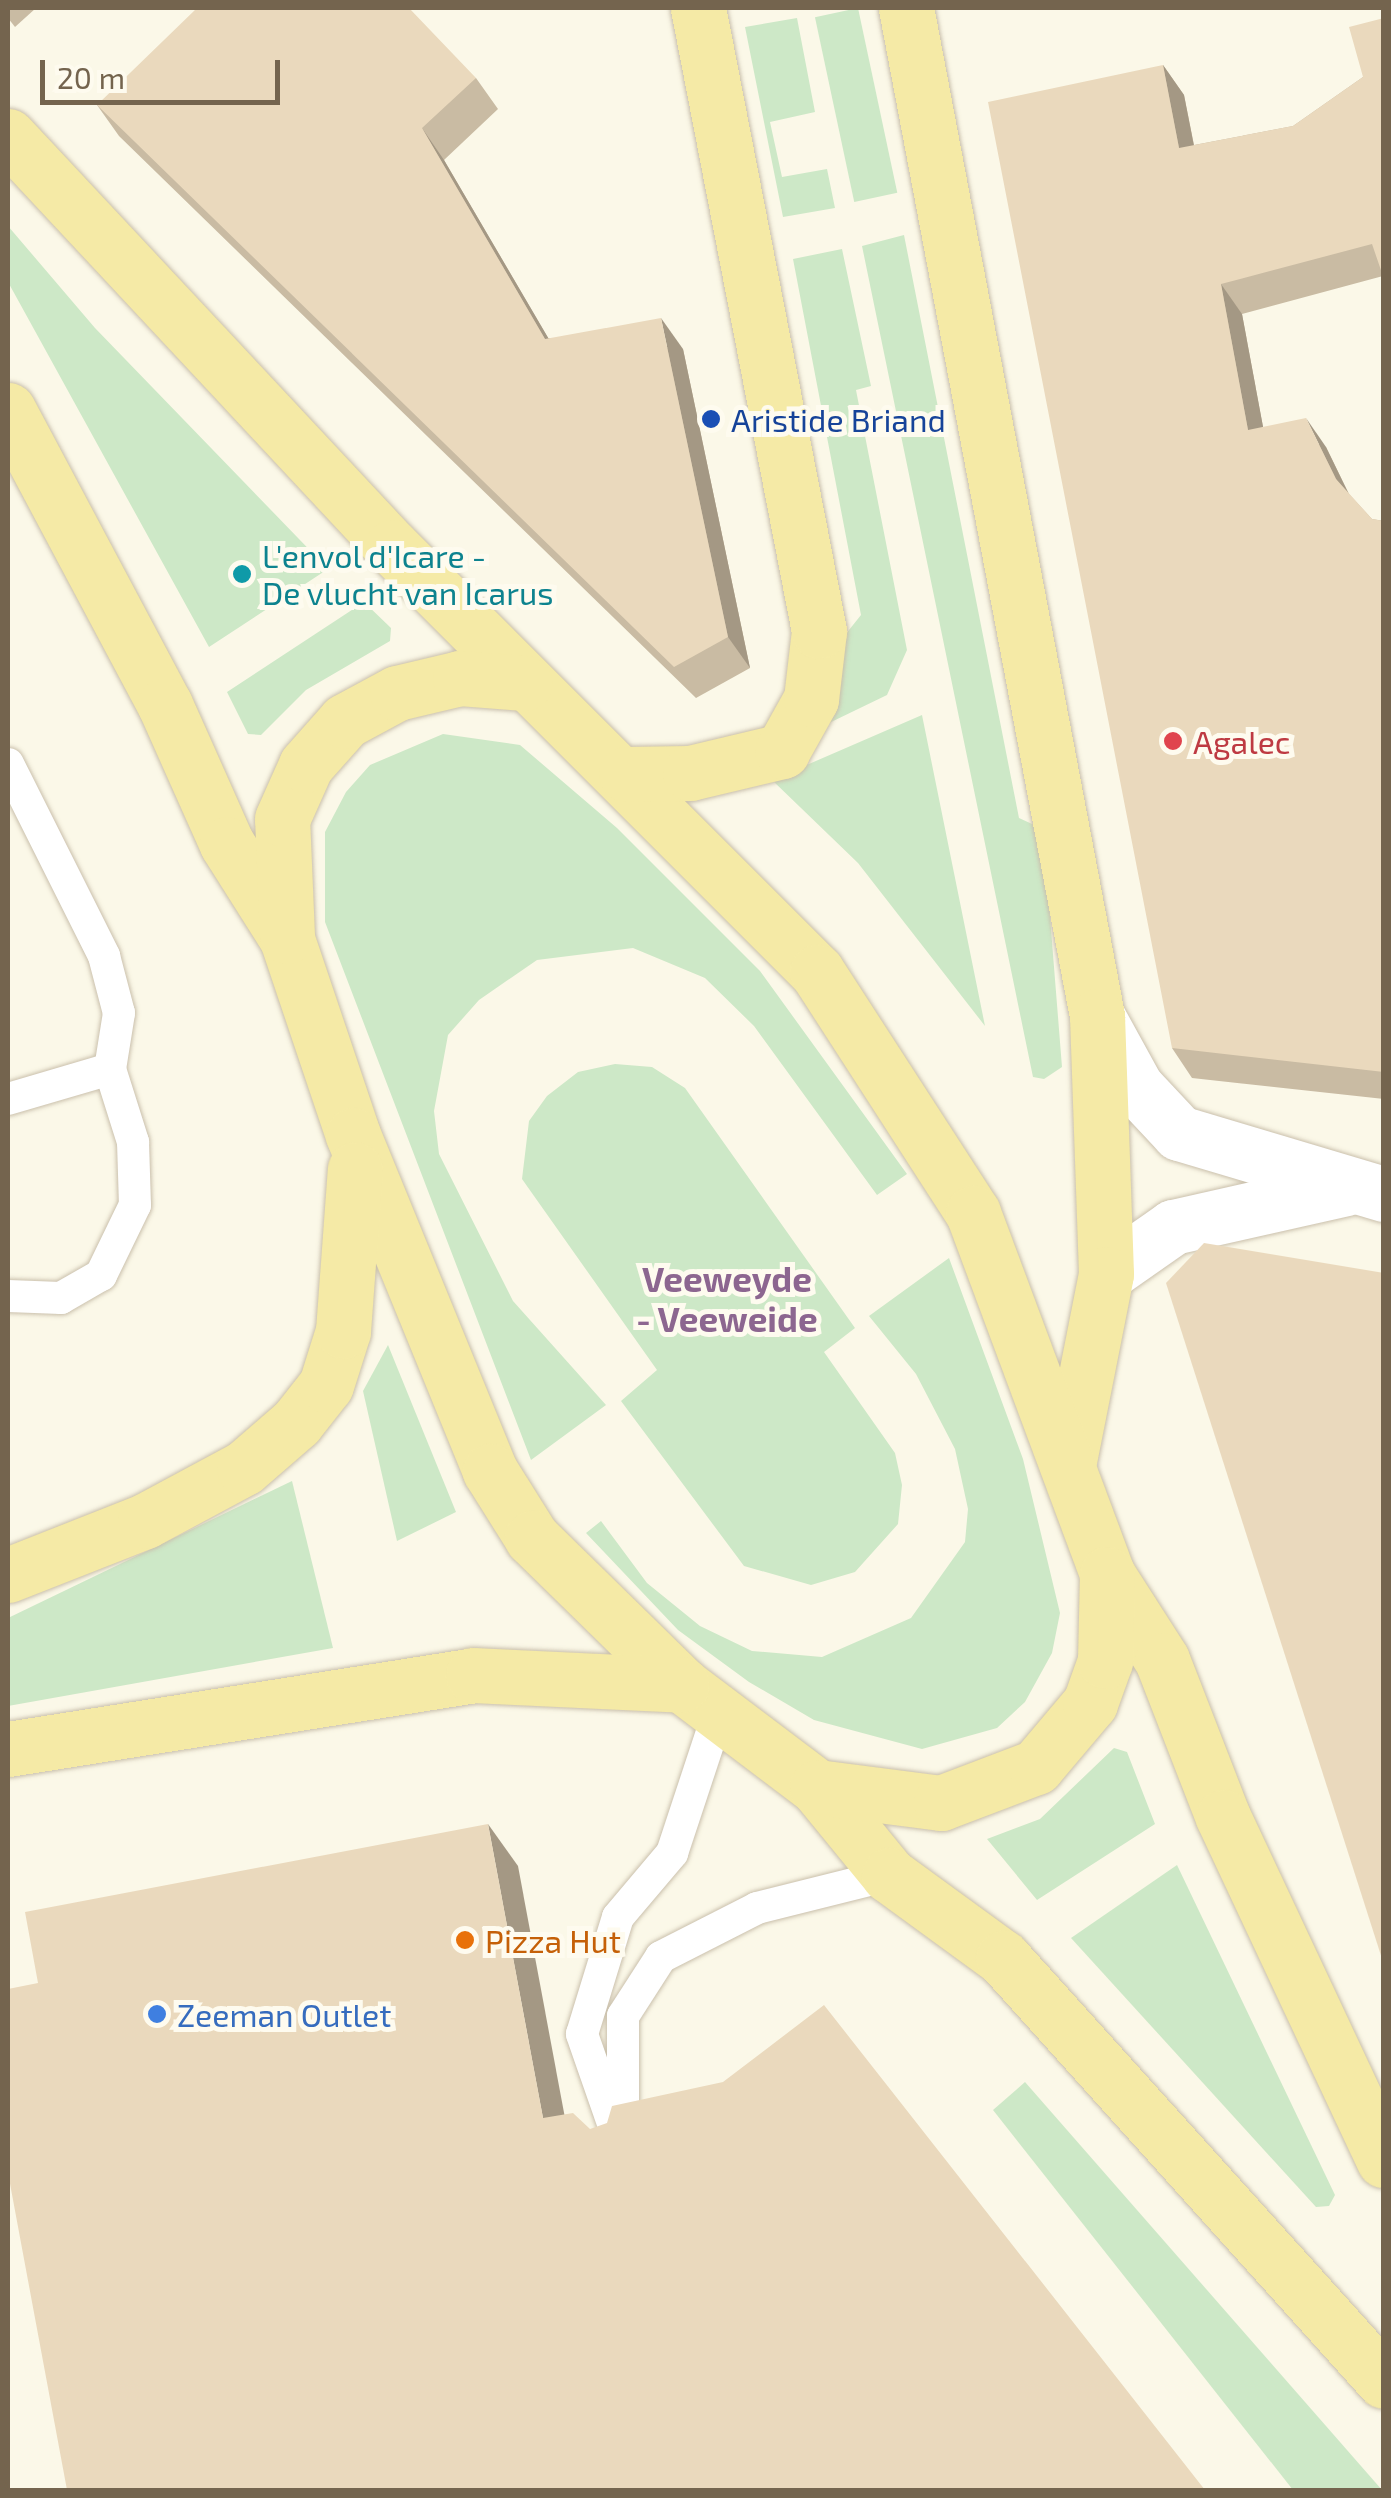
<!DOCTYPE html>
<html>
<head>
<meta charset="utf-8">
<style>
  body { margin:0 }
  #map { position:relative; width:1391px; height:2498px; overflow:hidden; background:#fbf8e8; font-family:"Exo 2",sans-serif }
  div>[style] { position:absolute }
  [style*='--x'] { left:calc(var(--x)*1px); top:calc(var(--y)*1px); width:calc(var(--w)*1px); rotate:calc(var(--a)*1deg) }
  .green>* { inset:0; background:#cde8c7; transform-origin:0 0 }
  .roads { filter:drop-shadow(0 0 2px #cac0ac) drop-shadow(0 0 2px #cac0ac) }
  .service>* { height:32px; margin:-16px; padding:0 16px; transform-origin:16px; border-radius:16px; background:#fff }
  .minor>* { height:55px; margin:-27.5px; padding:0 27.5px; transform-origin:27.5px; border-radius:27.5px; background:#fff }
  .primary>* { height:55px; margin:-27.5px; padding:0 27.5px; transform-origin:27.5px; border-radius:27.5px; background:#f5eaa6 }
  .wall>* { inset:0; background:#c9bba3 }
  .shaded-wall>* { inset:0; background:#a49884 }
  .building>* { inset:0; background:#ead9bd }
  .dots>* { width:28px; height:28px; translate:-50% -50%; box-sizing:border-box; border:5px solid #fefbef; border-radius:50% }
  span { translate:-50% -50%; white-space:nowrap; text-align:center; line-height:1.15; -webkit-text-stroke:10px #fefbef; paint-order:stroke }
  .transit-label { font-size:32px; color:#164399 }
  .left { translate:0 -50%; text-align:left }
  .culture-label { font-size:32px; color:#0d838f }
  .health-label { font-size:32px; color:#be3a42 }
  .food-label { font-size:32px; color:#c56008 }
  .shop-label { font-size:32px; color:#366cbe }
  .neighbourhood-label { font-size:35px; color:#8c6690; font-weight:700 }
  .frame { position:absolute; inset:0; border:10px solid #74644e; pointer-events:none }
  .scale { position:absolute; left:40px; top:60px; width:240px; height:45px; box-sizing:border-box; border:5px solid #74644e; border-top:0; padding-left:12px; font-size:30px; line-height:35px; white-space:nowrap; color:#74644e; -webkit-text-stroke:8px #fefbef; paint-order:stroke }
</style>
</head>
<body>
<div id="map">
  <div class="green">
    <i style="left:858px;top:8px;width:189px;height:44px;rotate:78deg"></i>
    <i style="clip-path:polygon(797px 18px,815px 112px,770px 122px,782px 177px,827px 169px,835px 208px,783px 217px,745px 27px)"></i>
    <i style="clip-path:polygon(8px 226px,95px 328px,328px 569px,209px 647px,8px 282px)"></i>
    <i style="clip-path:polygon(904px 235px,1019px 818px,1043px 829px,1062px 1067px,1044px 1079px,1033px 1077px,862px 246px)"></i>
    <i style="clip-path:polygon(842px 249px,871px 386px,856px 390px,907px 650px,887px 695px,827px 724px,841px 640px,861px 615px,793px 259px)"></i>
    <i style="clip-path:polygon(364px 602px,391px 628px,390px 641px,306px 690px,261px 735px,248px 734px,227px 692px)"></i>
    <i style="clip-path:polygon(922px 715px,985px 1026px,858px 863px,772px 780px)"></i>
    <i style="clip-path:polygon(443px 734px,520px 745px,617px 828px,760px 971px,907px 1174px,877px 1195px,754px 1026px,705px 978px,633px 948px,537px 960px,479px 1000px,448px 1035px,434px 1111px,439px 1154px,513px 1301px,606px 1405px,531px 1460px,325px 922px,325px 832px,346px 792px,370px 765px)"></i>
    <i style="clip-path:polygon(615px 1064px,652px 1067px,685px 1088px,855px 1328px,824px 1352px,895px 1453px,902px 1485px,898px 1524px,855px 1572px,811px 1585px,744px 1566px,621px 1401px,657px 1370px,522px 1179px,529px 1121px,547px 1096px,578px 1072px)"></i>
    <i style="clip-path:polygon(949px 1258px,1023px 1459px,1060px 1613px,1052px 1653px,1025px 1702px,997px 1728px,922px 1749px,814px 1720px,749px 1682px,678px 1630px,586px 1533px,601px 1521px,647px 1583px,700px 1626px,752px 1651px,822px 1657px,911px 1618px,965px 1542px,968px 1509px,955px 1449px,916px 1374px,869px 1316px)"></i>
    <i style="clip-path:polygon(388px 1345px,456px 1512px,397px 1541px,363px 1391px)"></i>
    <i style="clip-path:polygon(292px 1481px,333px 1648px,8px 1706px,8px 1618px)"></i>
    <i style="clip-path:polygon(1114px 1748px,1127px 1752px,1155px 1824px,1037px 1900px,987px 1839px,1040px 1819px)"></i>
    <i style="clip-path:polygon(1177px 1865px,1335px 2195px,1329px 2206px,1316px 2207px,1071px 1938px)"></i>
    <i style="clip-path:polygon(1025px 2082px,1382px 2490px,1293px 2490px,993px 2110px)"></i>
  </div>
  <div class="roads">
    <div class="service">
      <i style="--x:8;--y:764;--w:215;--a:63.4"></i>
      <i style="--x:104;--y:956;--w:59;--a:75.3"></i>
      <i style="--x:119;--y:1013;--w:57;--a:99.1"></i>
      <i style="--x:110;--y:1069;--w:77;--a:72.5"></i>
      <i style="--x:133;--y:1142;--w:63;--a:88.2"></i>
      <i style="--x:135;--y:1205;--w:78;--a:115.9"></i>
      <i style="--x:101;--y:1275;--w:46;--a:150.1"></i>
      <i style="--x:61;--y:1298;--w:53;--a:-177.8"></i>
      <i style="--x:8;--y:1099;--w:106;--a:-16.4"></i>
      <i style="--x:623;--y:2122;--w:106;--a:-90"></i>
      <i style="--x:623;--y:2016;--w:70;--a:-57.2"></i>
      <i style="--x:661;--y:1957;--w:108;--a:-27"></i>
      <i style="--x:757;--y:1908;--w:136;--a:-14"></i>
      <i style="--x:623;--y:2152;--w:125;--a:-109.2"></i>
      <i style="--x:582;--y:2034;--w:122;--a:-72.9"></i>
      <i style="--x:618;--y:1917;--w:84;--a:-49.8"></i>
      <i style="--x:672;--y:1853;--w:146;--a:-71.7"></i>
    </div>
    <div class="minor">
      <i style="--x:1097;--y:1016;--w:81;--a:61.2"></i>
      <i style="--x:1136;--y:1087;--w:63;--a:46.9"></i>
      <i style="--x:1179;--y:1133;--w:214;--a:16.6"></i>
      <i style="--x:1106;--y:1274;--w:82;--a:-35"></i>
      <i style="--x:1173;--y:1227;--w:177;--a:-12.7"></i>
    </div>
    <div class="primary">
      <i style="--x:906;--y:8;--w:1026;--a:79.27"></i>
      <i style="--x:1097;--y:1016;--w:258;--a:88"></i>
      <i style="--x:1106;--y:1274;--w:191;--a:101.2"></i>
      <i style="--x:8;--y:136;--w:562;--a:46.95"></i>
      <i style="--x:392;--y:547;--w:601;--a:45"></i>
      <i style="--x:817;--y:972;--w:287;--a:57.1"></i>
      <i style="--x:973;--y:1213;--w:385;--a:69.6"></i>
      <i style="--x:1107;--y:1574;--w:102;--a:57.4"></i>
      <i style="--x:1162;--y:1660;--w:168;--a:68.8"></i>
      <i style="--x:1223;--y:1817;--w:379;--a:64.9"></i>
      <i style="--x:8;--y:410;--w:334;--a:62"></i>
      <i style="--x:165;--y:705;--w:152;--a:66"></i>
      <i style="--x:227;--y:844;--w:112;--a:57.7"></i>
      <i style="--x:287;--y:939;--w:207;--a:71.4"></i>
      <i style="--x:353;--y:1135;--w:363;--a:67.8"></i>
      <i style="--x:490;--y:1471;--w:79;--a:57.9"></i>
      <i style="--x:532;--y:1538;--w:210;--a:44.4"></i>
      <i style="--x:682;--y:1685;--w:169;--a:37.1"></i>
      <i style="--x:817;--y:1787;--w:114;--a:50.7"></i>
      <i style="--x:889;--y:1875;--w:141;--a:36.1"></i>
      <i style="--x:1003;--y:1958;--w:569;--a:47.99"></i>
      <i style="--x:626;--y:774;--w:64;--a:-0.9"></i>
      <i style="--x:690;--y:773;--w:95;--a:-13.4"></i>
      <i style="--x:782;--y:751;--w:60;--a:-60.9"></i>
      <i style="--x:811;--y:699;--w:68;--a:-83.3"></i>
      <i style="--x:819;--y:631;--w:635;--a:-100.99"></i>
      <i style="--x:287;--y:936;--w:117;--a:-92.4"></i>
      <i style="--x:282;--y:819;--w:59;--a:-66"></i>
      <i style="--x:306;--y:765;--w:59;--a:-48.4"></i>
      <i style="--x:345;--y:721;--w:59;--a:-28.3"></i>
      <i style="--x:397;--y:693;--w:65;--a:-13.4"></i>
      <i style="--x:460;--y:678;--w:65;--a:4.4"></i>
      <i style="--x:8;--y:1575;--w:147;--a:-21.5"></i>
      <i style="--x:145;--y:1521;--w:112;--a:-28.2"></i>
      <i style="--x:244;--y:1468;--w:69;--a:-40.9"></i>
      <i style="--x:296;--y:1423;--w:48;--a:-51.7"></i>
      <i style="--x:326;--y:1385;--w:57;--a:-72.5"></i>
      <i style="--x:343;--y:1331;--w:162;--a:-85.8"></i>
      <i style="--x:8;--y:1749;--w:471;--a:-9"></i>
      <i style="--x:473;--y:1675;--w:209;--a:2.7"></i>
      <i style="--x:817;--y:1787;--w:125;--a:7.4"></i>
      <i style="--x:941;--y:1803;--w:102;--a:-20.8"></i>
      <i style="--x:1036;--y:1767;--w:84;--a:-49.8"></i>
      <i style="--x:1090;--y:1703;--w:45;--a:-70.3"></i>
      <i style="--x:1105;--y:1661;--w:87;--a:-88.7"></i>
    </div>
  </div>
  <div class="wall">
    <i style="clip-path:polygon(8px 8px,36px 8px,15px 27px,8px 18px)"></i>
    <i style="clip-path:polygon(1384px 18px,1383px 276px,1242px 314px,1263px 427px,1326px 447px,1349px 494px,1372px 519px,1384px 521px,1384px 1099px,1192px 1078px,1172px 1048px,1163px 65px,1184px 95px,1194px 145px,1293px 126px,1363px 77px)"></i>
    <i style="clip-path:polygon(476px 78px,498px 109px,444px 160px,548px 338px,683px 349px,750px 668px,696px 698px,119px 136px,97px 105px)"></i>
  </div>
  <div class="shaded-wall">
    <i style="clip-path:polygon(1163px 65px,1184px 95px,1200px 177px,1179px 148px)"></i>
    <i style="clip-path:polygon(422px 128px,444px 160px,567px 370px,545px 339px)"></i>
    <i style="clip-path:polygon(1221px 284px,1242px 314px,1269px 459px,1248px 430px)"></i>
    <i style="clip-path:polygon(661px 318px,683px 349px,750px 668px,728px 637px)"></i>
    <i style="clip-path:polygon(1306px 418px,1326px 447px,1356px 509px,1336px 479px)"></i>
    <i style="clip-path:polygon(488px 1824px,518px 1866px,573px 2161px,543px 2118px)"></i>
  </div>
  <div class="building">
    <i style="clip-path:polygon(197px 8px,409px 8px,476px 78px,422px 128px,545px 339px,661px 318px,728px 637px,674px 667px,97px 105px)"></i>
    <i style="clip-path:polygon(1384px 18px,1384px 279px,1372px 244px,1221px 284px,1248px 430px,1306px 418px,1336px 479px,1372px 519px,1384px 521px,1384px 1072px,1172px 1048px,988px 102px,1163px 65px,1179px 148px,1293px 126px,1363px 77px,1349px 27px)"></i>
    <i style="clip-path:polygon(1204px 1243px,1384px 1273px,1384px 1965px,1166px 1283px)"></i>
    <i style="clip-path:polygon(488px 1824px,543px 2118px,573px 2113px,590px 2129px,607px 2123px,612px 2106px,723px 2082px,824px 2005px,1205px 2490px,67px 2490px,8px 2173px,8px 1989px,38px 1983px,25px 1912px)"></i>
  </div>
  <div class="dots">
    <i style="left:711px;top:419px;background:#1a4fb4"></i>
    <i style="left:242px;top:574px;background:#0f9aa8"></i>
    <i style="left:1173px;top:741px;background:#e0444e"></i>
    <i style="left:465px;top:1940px;background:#e8710a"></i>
    <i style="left:157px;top:2014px;background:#3f7fe0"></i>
  </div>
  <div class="transit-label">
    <span class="left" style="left:731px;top:419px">Aristide Briand</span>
  </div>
  <div class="culture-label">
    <span class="left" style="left:262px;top:574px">L'envol d'Icare -<br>De vlucht van Icarus</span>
  </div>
  <div class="health-label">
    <span class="left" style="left:1193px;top:741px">Agalec</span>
  </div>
  <div class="food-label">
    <span class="left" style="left:485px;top:1940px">Pizza Hut</span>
  </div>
  <div class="shop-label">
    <span class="left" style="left:177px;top:2014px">Zeeman Outlet</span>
  </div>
  <div class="neighbourhood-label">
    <span style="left:727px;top:1298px">Veeweyde<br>- Veeweide</span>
  </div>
  <div class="frame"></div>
  <div class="scale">20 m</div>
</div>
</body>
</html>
